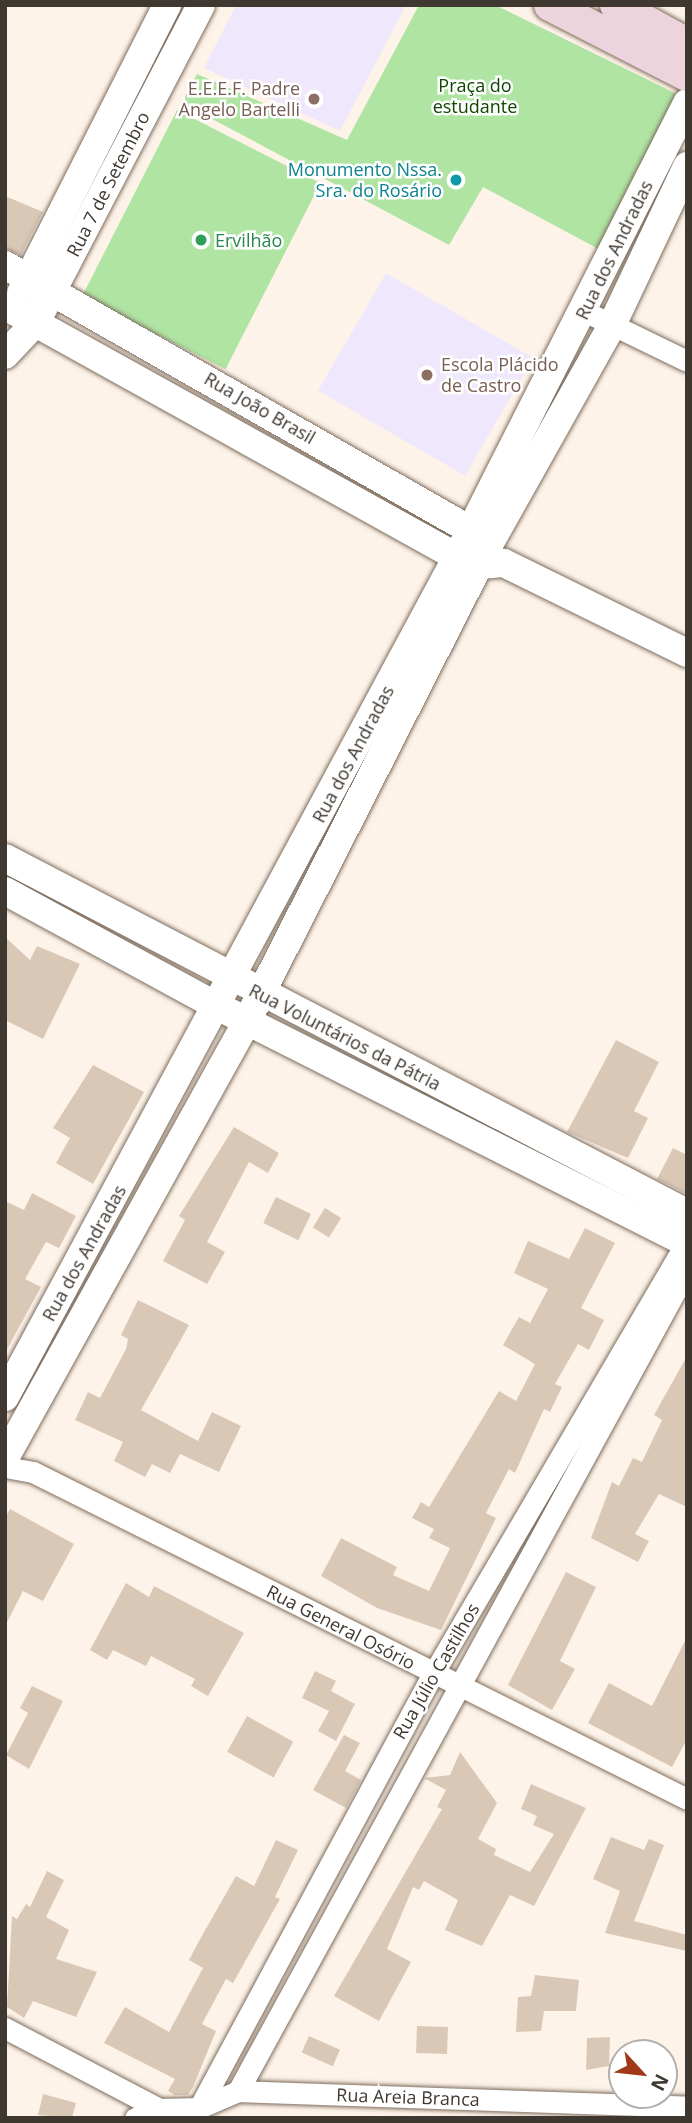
<!DOCTYPE html>
<html>
<head>
<meta charset="utf-8">
<style>
  body { margin:0 }
  #map { position:relative; width:692px; height:2123px; overflow:hidden; background:#fef3e9; font-family:"Open Sans",sans-serif }
  div>[style] { position:absolute }
  [style*='--x'] { left:calc(var(--x)*1px); top:calc(var(--y)*1px); width:calc(var(--w)*1px); rotate:calc(var(--a)*1deg) }
  .education>* { inset:0; background:#efe7fc; transform-origin:0 0 }
  .green>* { inset:0; background:#b0e4a3; transform-origin:0 0 }
  .building>* { inset:0; background:#dac8b7; transform-origin:0 0 }
  .roads { filter:drop-shadow(0 0 2px #7d6d5e) drop-shadow(0 0 2px #7d6d5e) }
  .minor>* { height:21px; margin:-10.5px; padding:0 10.5px; transform-origin:10.5px; border-radius:10.5px; background:#fff }
  .tertiary>* { height:28px; margin:-14px; padding:0 14px; transform-origin:14px; border-radius:14px; background:#fff }
  .secondary>* { height:32px; margin:-16px; padding:0 16px; transform-origin:16px; border-radius:16px; background:#edd3dc }
  .dots>* { width:19px; height:19px; translate:-50% -50%; box-sizing:border-box; border:4px solid #fff; border-radius:50% }
  span { translate:-50% -50%; white-space:nowrap; text-align:center; line-height:1.15; -webkit-text-stroke:5px #fff; paint-order:stroke }
  .park-label { font-size:18px; color:#104600 }
  .education-label { font-size:18px; color:#785e54 }
  .right { translate:-100% -50%; text-align:right }
  .left { translate:0 -50%; text-align:left }
  .culture-label { font-size:18px; color:#0d838f }
  .street-label { font-size:18px; color:#3f3831 }
  .leisure-label { font-size:18px; color:#27864d }
  .frame { position:absolute; inset:0; border:7px solid #3f3831; pointer-events:none }
  .north { position:absolute; left:608px; top:2039px; width:70px; height:70px; box-sizing:border-box; background:#fff; border:2px solid #b2afad; border-radius:50%; rotate:117deg; font-size:19px; font-weight:700; line-height:28px; text-align:center; color:#3f3831 }
  .north::after { content:''; display:block; margin:auto; width:24px; height:32px; background:#a03917; clip-path:polygon(50% 0,100% 100%,50% 72%,0 100%) }
</style>
</head>
<body>
<div id="map">
  <div class="education">
    <i style="clip-path:polygon(236px 5px,406px 5px,340px 131px,204px 68px)"></i>
    <i style="left:386px;top:273px;width:170px;height:136px;rotate:30deg"></i>
  </div>
  <div class="green">
    <i style="clip-path:polygon(419px 5px,495px 5px,687px 99px,606px 253px,483px 187px,449px 245px,182px 103px,197px 74px,347px 140px)"></i>
    <i style="left:177px;top:110px;width:161px;height:209px;rotate:27deg"></i>
  </div>
  <div class="building">
    <i style="clip-path:polygon(5px 196px,43px 212px,21px 255px,5px 248px)"></i>
    <i style="clip-path:polygon(5px 937px,30px 960px,37px 946px,80px 964px,43px 1039px,5px 1020px)"></i>
    <i style="clip-path:polygon(616px 1040px,659px 1062px,634px 1111px,648px 1118px,628px 1158px,567px 1132px)"></i>
    <i style="clip-path:polygon(93px 1065px,144px 1092px,93px 1184px,56px 1163px,70px 1138px,53px 1128px)"></i>
    <i style="clip-path:polygon(234px 1127px,279px 1153px,268px 1173px,249px 1162px,207px 1242px,225px 1252px,207px 1284px,163px 1261px,185px 1220px,179px 1216px)"></i>
    <i style="clip-path:polygon(673px 1148px,687px 1155px,687px 1194px,657px 1179px)"></i>
    <i style="clip-path:polygon(32px 1193px,76px 1216px,59px 1248px,46px 1242px,25px 1279px,41px 1287px,5px 1353px,5px 1201px,24px 1210px)"></i>
    <i style="left:276px;top:1197px;width:39px;height:29px;rotate:26deg"></i>
    <i style="left:325px;top:1208px;width:19px;height:23px;rotate:32deg"></i>
    <i style="clip-path:polygon(585px 1228px,615px 1243px,581px 1308px,604px 1320px,589px 1350px,578px 1344px,555px 1384px,562px 1387px,550px 1412px,544px 1409px,515px 1473px,509px 1469px,486px 1513px,496px 1518px,441px 1630px,377px 1608px,321px 1576px,341px 1538px,397px 1567px,393px 1575px,429px 1591px,450px 1548px,429px 1538px,434px 1529px,412px 1518px,421px 1502px,429px 1507px,499px 1391px,516px 1401px,535px 1364px,503px 1345px,519px 1317px,530px 1323px,548px 1289px,514px 1273px,528px 1241px,569px 1259px)"></i>
    <i style="clip-path:polygon(138px 1300px,189px 1325px,141px 1410px,198px 1441px,212px 1412px,241px 1426px,219px 1472px,180px 1454px,170px 1473px,152px 1464px,145px 1477px,114px 1461px,123px 1442px,75px 1420px,88px 1392px,100px 1398px,126px 1349px,128px 1339px,121px 1335px)"></i>
    <i style="clip-path:polygon(687px 1356px,687px 1507px,659px 1494px,635px 1534px,649px 1541px,638px 1562px,591px 1538px,612px 1482px,619px 1486px,633px 1458px,642px 1462px,662px 1420px,654px 1415px)"></i>
    <i style="clip-path:polygon(10px 1509px,74px 1544px,43px 1601px,23px 1591px,5px 1626px,5px 1518px)"></i>
    <i style="clip-path:polygon(566px 1572px,596px 1587px,560px 1661px,575px 1669px,552px 1710px,508px 1685px)"></i>
    <i style="clip-path:polygon(126px 1583px,149px 1597px,154px 1586px,244px 1633px,208px 1696px,191px 1686px,195px 1679px,151px 1656px,146px 1666px,113px 1650px,107px 1660px,90px 1650px)"></i>
    <i style="clip-path:polygon(687px 1637px,687px 1739px,672px 1767px,588px 1723px,609px 1683px,652px 1706px)"></i>
    <i style="clip-path:polygon(315px 1671px,336px 1681px,331px 1691px,355px 1704px,336px 1741px,318px 1731px,329px 1711px,302px 1698px)"></i>
    <i style="clip-path:polygon(32px 1686px,63px 1701px,29px 1769px,6px 1755px,28px 1713px,20px 1708px)"></i>
    <i style="left:247px;top:1716px;width:53px;height:41px;rotate:29deg"></i>
    <i style="clip-path:polygon(344px 1735px,360px 1743px,345px 1771px,361px 1780px,346px 1808px,313px 1790px)"></i>
    <i style="clip-path:polygon(460px 1752px,497px 1803px,478px 1839px,496px 1849px,494px 1855px,530px 1872px,554px 1834px,533px 1825px,537px 1816px,521px 1809px,531px 1784px,586px 1808px,534px 1906px,510px 1895px,482px 1946px,445px 1930px,458px 1900px,424px 1881px,419px 1890px,413px 1887px,387px 1949px,411px 1962px,379px 2021px,334px 1996px,442px 1809px,437px 1807px,446px 1790px,424px 1778px,450px 1775px)"></i>
    <i style="clip-path:polygon(611px 1837px,644px 1850px,649px 1839px,664px 1845px,634px 1921px,687px 1935px,687px 1951px,605px 1933px,620px 1891px,593px 1879px)"></i>
    <i style="clip-path:polygon(276px 1840px,298px 1850px,275px 1897px,280px 1899px,233px 1983px,226px 1979px,202px 2024px,216px 2031px,193px 2087px,188px 2095px,175px 2095px,168px 2091px,175px 2079px,104px 2043px,125px 2007px,169px 2032px,203px 1968px,189px 1960px,199px 1941px,236px 1876px,254px 1886px)"></i>
    <i style="clip-path:polygon(47px 1871px,64px 1880px,46px 1917px,69px 1930px,56px 1959px,97px 1972px,76px 2017px,33px 2001px,24px 2018px,7px 2007px,12px 1916px,17px 1919px,26px 1904px,30px 1907px)"></i>
    <i style="clip-path:polygon(535px 1975px,579px 1980px,576px 2011px,544px 2011px,541px 2031px,516px 2032px,518px 1997px,531px 1996px)"></i>
    <i style="left:448px;top:2027px;width:27px;height:31px;rotate:92deg"></i>
    <i style="left:309px;top:2036px;width:34px;height:18px;rotate:24deg"></i>
    <i style="clip-path:polygon(610px 2037px,609px 2066px,586px 2070px,587px 2038px)"></i>
    <i style="clip-path:polygon(43px 2094px,76px 2103px,72px 2118px,38px 2115px)"></i>
  </div>
  <div class="roads">
    <div class="minor">
      <i style="--x:584;--y:311;--w:114;--a:25.9"></i>
      <i style="--x:5;--y:1467;--w:28;--a:10"></i>
      <i style="--x:33;--y:1472;--w:731;--a:26.57"></i>
      <i style="--x:5;--y:2028;--w:174;--a:27.7"></i>
      <i style="--x:238;--y:2091;--w:936;--a:-61.33"></i>
      <i style="--x:199;--y:2108;--w:493;--a:-61.7"></i>
      <i style="--x:433;--y:1674;--w:502;--a:-59.6"></i>
      <i style="--x:135;--y:2118;--w:26;--a:-21"></i>
      <i style="--x:159;--y:2109;--w:40;--a:-1.4"></i>
      <i style="--x:199;--y:2108;--w:43;--a:-23.6"></i>
      <i style="--x:238;--y:2091;--w:449;--a:2"></i>
    </div>
    <div class="tertiary">
      <i style="--x:5;--y:265;--w:554;--a:29.67"></i>
      <i style="--x:21;--y:293;--w:323;--a:-63.1"></i>
      <i style="--x:5;--y:306;--w:517;--a:29.04"></i>
      <i style="--x:457;--y:557;--w:24;--a:19"></i>
      <i style="--x:480;--y:565;--w:24;--a:-5"></i>
      <i style="--x:504;--y:563;--w:204;--a:26.2"></i>
      <i style="--x:5;--y:355;--w:45;--a:-46.8"></i>
      <i style="--x:36;--y:322;--w:357;--a:-62.5"></i>
      <i style="--x:5;--y:858;--w:769;--a:27.5"></i>
      <i style="--x:5;--y:891;--w:243;--a:28.5"></i>
      <i style="--x:219;--y:1007;--w:524;--a:26.76"></i>
      <i style="--x:5;--y:1397;--w:954;--a:-61.72"></i>
      <i style="--x:457;--y:557;--w:509;--a:-63.13"></i>
      <i style="--x:5;--y:1458;--w:500;--a:-61"></i>
      <i style="--x:247;--y:1021;--w:538;--a:-63.05"></i>
      <i style="--x:491;--y:541;--w:248;--a:-60.7"></i>
      <i style="--x:612;--y:325;--w:176;--a:-64.7"></i>
    </div>
    <div class="secondary">
      <i style="--x:550;--y:5;--w:154;--a:27.1"></i>
      <i style="--x:616;--y:5;--w:81;--a:28.8"></i>
    </div>
  </div>
  <div class="dots">
    <i style="left:314px;top:99px;background:#8d6e63"></i>
    <i style="left:456px;top:180px;background:#0f9aa8"></i>
    <i style="left:201px;top:240px;background:#2e9e5b"></i>
    <i style="left:427px;top:375px;background:#8d6e63"></i>
  </div>
  <div class="park-label">
    <span style="left:475px;top:96px">Praça do<br>estudante</span>
  </div>
  <div class="education-label">
    <span class="right" style="left:300px;top:99px">E.E.E.F. Padre<br>Angelo Bartelli</span>
    <span class="left" style="left:441px;top:375px">Escola Plácido<br>de Castro</span>
  </div>
  <div class="culture-label">
    <span class="right" style="left:442px;top:180px">Monumento Nssa.<br>Sra. do Rosário</span>
  </div>
  <div class="street-label">
    <span style="left:108px;top:184px;rotate:-63deg">Rua 7 de Setembro</span>
    <span style="left:614px;top:250px;rotate:-64deg">Rua dos Andradas</span>
    <span style="left:260px;top:408px;rotate:30deg">Rua João Brasil</span>
    <span style="left:353px;top:754px;rotate:-62deg">Rua dos Andradas</span>
    <span style="left:345px;top:1037px;rotate:27deg">Rua Voluntários da Pátria</span>
    <span style="left:84px;top:1253px;rotate:-61deg">Rua dos Andradas</span>
    <span style="left:341px;top:1627px;rotate:27deg">Rua General Osório</span>
    <span style="left:436px;top:1671px;rotate:-60deg">Rua Júlio Castilhos</span>
    <span style="left:408px;top:2097px;rotate:2deg">Rua Areia Branca</span>
  </div>
  <div class="leisure-label">
    <span class="left" style="left:215px;top:240px">Ervilhão</span>
  </div>
  <div class="frame"></div>
  <div class="north">N</div>
</div>
</body>
</html>
